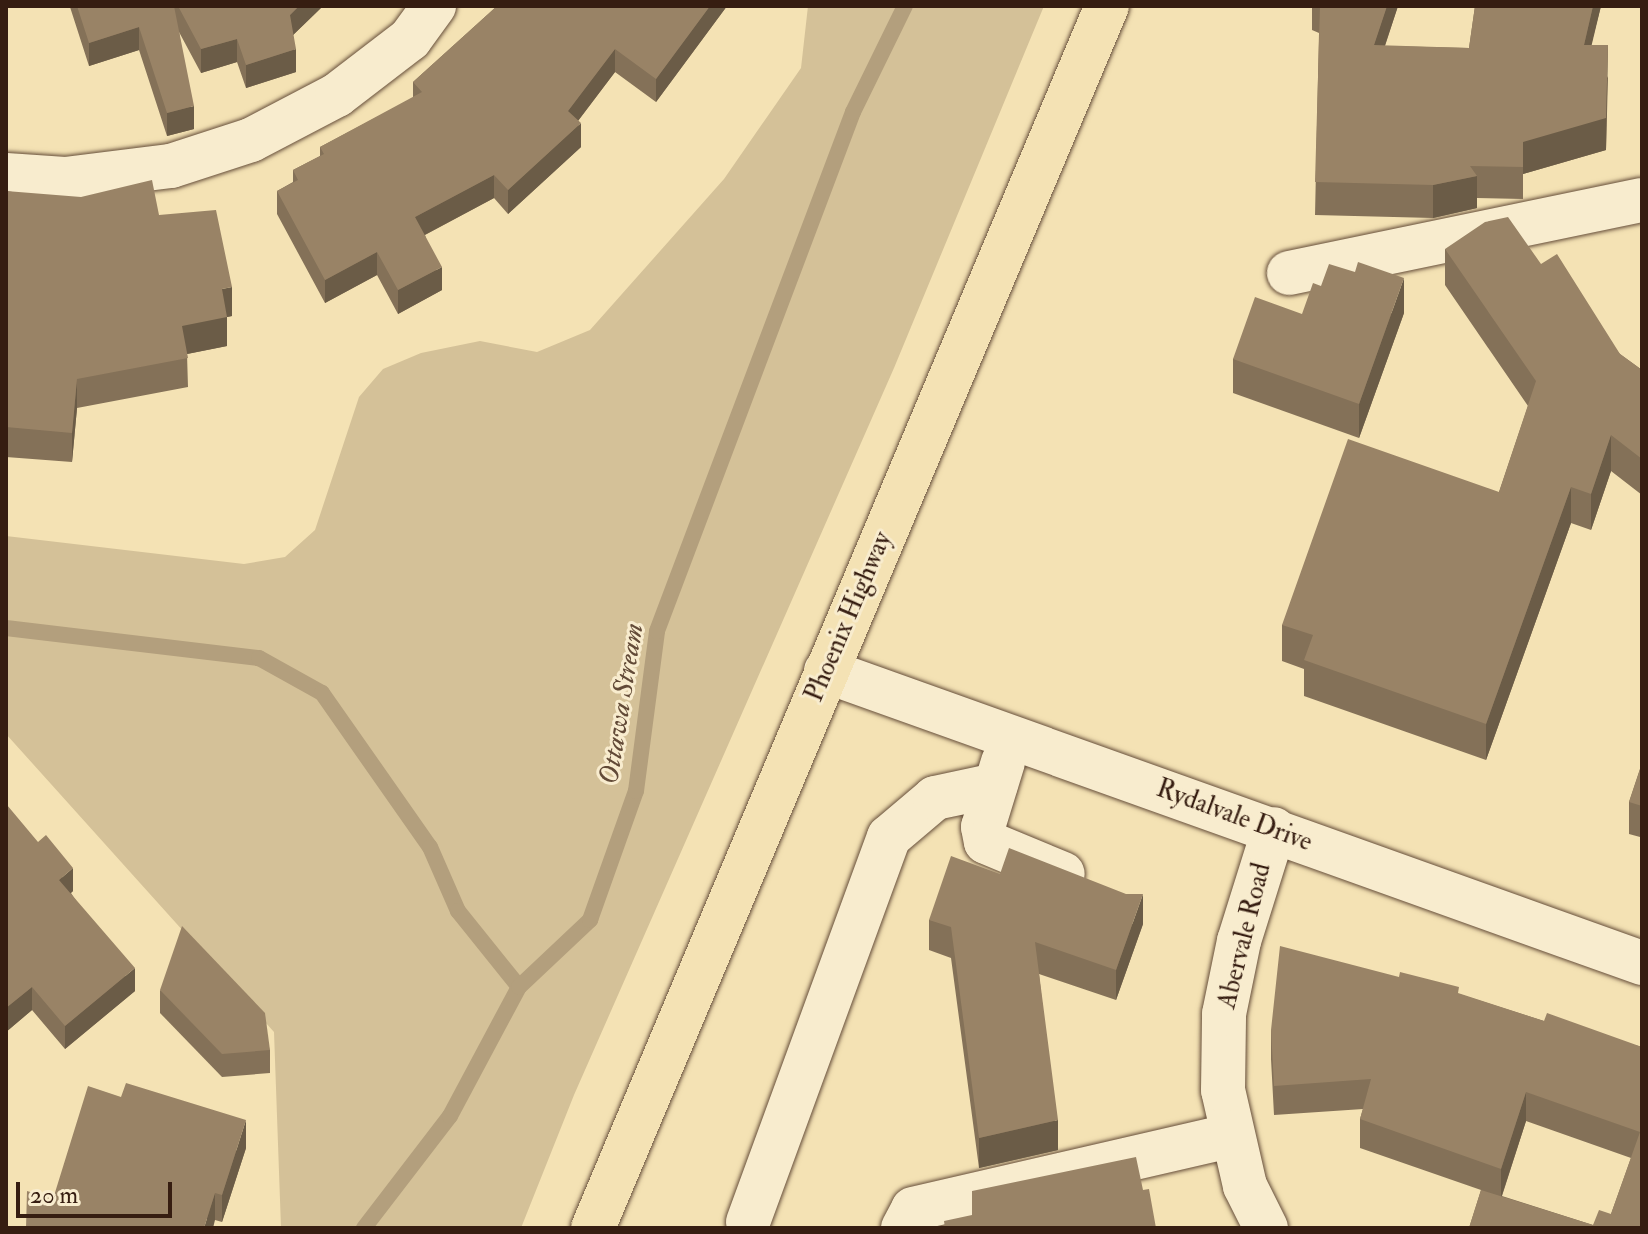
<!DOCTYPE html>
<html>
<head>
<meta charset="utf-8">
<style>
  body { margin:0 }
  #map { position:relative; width:1648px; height:1234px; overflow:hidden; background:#f4e2b4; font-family:"IM FELL Double Pica",serif }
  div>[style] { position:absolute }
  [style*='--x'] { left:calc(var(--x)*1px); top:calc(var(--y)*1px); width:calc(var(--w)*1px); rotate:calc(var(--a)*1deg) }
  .green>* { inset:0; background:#d4c198 }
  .stream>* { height:16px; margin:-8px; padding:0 8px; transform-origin:8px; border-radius:8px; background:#b39f7d }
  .roads { filter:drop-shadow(0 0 2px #664e3a) drop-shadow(0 0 2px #664e3a) }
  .minor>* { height:44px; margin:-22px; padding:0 22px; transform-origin:22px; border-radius:22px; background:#f8ecce }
  .major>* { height:44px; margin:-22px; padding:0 22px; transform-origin:22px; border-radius:22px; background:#f4e2b4 }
  .wall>* { inset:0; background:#847158 }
  .shaded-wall>* { inset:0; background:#6b5c47 }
  .building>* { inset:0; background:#998366 }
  span { translate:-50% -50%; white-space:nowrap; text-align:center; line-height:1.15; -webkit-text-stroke:6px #f8ecce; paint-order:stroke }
  .street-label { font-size:26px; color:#361d11 }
  .water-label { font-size:28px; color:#624a37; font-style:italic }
  .frame { position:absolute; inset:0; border:8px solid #361d11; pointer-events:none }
  .scale { position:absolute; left:16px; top:1182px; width:156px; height:36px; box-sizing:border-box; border:4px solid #361d11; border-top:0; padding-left:10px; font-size:24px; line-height:28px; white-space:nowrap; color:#361d11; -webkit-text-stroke:6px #f8ecce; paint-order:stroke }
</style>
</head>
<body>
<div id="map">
  <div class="green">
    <i style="clip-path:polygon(808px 6px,1044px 6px,894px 368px,574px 1095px,521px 1228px,281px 1228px,274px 1032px,6px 734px,6px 536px,244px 564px,285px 557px,315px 530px,359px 397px,383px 369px,421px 353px,480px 341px,537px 352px,590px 330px,724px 179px,801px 68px)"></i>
  </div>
  <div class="stream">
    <i style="--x:6;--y:628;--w:255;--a:6.8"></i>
    <i style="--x:259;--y:658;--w:72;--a:29.1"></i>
    <i style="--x:322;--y:693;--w:188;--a:55"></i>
    <i style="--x:430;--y:847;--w:70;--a:66.4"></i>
    <i style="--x:458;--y:911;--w:97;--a:51.2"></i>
    <i style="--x:364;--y:1228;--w:141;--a:-52.5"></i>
    <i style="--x:450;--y:1116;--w:146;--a:-61.9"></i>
    <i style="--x:519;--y:987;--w:98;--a:-43.3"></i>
    <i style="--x:590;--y:920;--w:137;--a:-70.4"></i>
    <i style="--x:636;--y:791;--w:161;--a:-82.5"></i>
    <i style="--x:657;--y:631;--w:555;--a:-69.31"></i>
    <i style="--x:853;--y:112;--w:118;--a:-63.9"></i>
  </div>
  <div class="roads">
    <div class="minor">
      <i style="--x:6;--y:175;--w:59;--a:3.9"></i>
      <i style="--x:65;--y:179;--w:107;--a:-7"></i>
      <i style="--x:171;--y:166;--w:84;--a:-18"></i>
      <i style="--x:251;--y:140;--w:97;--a:-27.6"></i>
      <i style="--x:337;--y:95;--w:92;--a:-37.5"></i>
      <i style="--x:410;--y:39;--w:41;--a:-54"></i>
      <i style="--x:1289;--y:273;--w:360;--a:-11.7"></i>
      <i style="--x:826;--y:671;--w:867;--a:19.69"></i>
      <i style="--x:1003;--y:762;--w:68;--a:107.1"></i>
      <i style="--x:983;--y:827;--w:15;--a:79"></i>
      <i style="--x:986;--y:842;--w:83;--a:22.6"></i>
      <i style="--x:748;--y:1222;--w:410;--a:-69.9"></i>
      <i style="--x:889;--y:837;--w:60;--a:-40.3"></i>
      <i style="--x:935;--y:798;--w:62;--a:-12"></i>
      <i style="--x:903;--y:1228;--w:21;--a:-62"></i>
      <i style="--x:913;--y:1209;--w:328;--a:-13"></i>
      <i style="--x:1266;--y:1228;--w:47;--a:-116.6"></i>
      <i style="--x:1245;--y:1186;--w:98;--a:-102.9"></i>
      <i style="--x:1223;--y:1090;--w:76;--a:-89.2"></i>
      <i style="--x:1224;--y:1014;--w:75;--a:-78.4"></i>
      <i style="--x:1239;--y:941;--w:117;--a:-72.6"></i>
    </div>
    <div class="major">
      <i style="--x:593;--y:1228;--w:1326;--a:-67.19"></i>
    </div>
  </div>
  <div class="wall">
    <i style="clip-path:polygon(65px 6px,323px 6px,293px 35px,296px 72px,246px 88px,237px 62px,201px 73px,179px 32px,194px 129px,167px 136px,139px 50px,89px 66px,70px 7px)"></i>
    <i style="clip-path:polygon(497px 6px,727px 6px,656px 102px,615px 72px,578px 121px,581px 147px,508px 214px,494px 198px,425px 235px,442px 290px,398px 314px,377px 275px,325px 303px,277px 214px,277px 191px,293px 182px,293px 170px,320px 156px,320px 147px,413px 98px,413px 82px)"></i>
    <i style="clip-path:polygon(1312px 6px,1398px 6px,1385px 46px,1469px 48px,1475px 6px,1601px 6px,1591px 45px,1608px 78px,1606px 150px,1523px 174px,1523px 199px,1477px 198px,1477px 208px,1433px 218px,1315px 215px,1319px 33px,1312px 30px)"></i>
    <i style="clip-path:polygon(6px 191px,159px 215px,232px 316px,227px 317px,227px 346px,187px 354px,188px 387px,77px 408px,72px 462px,6px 457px)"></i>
    <i style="clip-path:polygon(1445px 249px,1541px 264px,1620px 354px,1642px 370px,1642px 495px,1611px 471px,1591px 530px,1571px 523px,1486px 760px,1304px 696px,1304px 669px,1282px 661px,1282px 625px,1499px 492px,1528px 406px,1445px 285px)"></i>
    <i style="clip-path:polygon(1404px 313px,1359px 438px,1233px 393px,1233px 359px,1302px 314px)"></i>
    <i style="clip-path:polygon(1642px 763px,1642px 847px,1640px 846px,1640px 837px,1629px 834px,1629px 802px)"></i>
    <i style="clip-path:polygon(6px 806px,73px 891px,71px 893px,135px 991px,65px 1049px,32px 1010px,6px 1032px)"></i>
    <i style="clip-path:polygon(929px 920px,1143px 924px,1116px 1000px,1039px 974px,1058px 1150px,979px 1168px,951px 958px,929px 950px)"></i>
    <i style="clip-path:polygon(160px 990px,270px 1050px,270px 1073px,222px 1077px,160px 1013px)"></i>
    <i style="clip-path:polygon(evenodd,1459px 994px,1544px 1021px,1642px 1047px,1642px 1228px,1469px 1228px,1481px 1190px,1360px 1148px,1360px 1119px,1363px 1109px,1274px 1115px,1271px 1059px,1271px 1030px,1459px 994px,1526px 1121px,1631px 1158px,1611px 1214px,1593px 1225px,1502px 1196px,1526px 1121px)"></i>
    <i style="clip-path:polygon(246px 1148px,222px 1222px,215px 1220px,53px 1199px)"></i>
  </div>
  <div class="shaded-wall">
    <i style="clip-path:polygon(299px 6px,323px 6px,290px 38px,290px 15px)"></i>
    <i style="clip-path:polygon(710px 6px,727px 6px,656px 102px,656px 79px)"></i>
    <i style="clip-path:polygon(1387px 6px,1398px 6px,1374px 78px,1374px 45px)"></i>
    <i style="clip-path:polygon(1593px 6px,1601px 6px,1584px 77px,1584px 45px)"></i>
    <i style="clip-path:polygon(139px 27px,139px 50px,89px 66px,89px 43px)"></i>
    <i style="clip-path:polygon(237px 39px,237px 62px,201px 73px,201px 49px)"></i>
    <i style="clip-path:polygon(1608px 45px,1606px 150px,1523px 174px,1523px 199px,1523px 142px)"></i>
    <i style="clip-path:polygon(296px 49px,296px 72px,246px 88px,246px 65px)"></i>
    <i style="clip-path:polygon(615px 49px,615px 72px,568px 134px,568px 111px)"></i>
    <i style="clip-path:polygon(194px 106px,194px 129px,167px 136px,167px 113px)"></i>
    <i style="clip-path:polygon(581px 123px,581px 147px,508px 214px,508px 190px)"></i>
    <i style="clip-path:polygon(494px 175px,494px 198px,415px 240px,415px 217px)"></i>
    <i style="clip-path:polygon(1477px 176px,1477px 208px,1433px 218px,1433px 185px)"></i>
    <i style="clip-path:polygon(377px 252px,377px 275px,325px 303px,325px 280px)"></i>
    <i style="clip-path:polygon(442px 267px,442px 290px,398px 314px,398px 290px)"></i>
    <i style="clip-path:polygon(1404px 278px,1404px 313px,1359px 438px,1359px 404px)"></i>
    <i style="clip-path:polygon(232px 287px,232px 316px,227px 317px,227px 346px,182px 355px,182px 326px,222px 289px)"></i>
    <i style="clip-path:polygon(77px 379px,77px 408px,72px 462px,72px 433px)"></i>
    <i style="clip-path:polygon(1611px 435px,1611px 471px,1591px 530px,1591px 494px)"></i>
    <i style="clip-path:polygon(1571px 487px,1571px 523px,1486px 760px,1486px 724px)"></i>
    <i style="clip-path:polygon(73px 868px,73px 891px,59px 903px,59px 880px)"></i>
    <i style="clip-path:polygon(1143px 894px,1143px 924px,1116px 1000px,1116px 970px)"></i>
    <i style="clip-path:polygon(135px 968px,135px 991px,65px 1049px,65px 1026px)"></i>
    <i style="clip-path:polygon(32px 987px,32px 1010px,6px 1032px,6px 1008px)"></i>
    <i style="clip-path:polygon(1526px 1092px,1526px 1121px,1501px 1198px,1501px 1169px)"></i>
    <i style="clip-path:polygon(246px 1120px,246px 1148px,222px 1222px,222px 1195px)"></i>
    <i style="clip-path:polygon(1058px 1120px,1058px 1150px,979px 1168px,979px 1138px)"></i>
    <i style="clip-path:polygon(215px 1193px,215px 1220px,213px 1228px,204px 1228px)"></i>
  </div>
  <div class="building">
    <i style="clip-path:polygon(77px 6px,174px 6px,194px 106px,167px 113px,139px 27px,89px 43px)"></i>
    <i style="clip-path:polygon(178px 6px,299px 6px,290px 15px,296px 49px,246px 65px,237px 39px,201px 49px)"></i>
    <i style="clip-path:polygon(497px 6px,710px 6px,656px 79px,615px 49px,568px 111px,581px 123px,508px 190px,494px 175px,415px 217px,442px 267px,398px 290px,377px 252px,325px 280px,277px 191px,298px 180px,293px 170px,324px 154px,320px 147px,422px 92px,413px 82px)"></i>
    <i style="clip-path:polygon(1320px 6px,1387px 6px,1374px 45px,1469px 48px,1475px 6px,1593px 6px,1584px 45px,1608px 45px,1606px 118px,1523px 142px,1523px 167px,1470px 166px,1477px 176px,1433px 185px,1315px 182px)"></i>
    <i style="clip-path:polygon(152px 180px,159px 215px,216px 210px,232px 287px,222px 289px,227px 317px,182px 326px,188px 358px,77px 379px,72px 433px,6px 427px,6px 191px,81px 197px)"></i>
    <i style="clip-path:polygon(1508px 217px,1541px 264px,1557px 254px,1620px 354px,1642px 370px,1642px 459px,1611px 435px,1591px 494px,1571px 487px,1486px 724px,1304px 660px,1313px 635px,1282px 625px,1348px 439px,1499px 492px,1536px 381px,1445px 249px,1485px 222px)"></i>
    <i style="clip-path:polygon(1358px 262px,1404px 278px,1359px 404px,1233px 359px,1255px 297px,1302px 314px,1313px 283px,1321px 286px,1329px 264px,1355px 272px)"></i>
    <i style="clip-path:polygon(1642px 763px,1642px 806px,1629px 802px)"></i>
    <i style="clip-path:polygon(7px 805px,38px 842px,46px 835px,73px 868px,59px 880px,135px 968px,65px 1026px,32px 987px,6px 1008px,6px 806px)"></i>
    <i style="clip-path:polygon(1009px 848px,1126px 894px,1143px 894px,1116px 970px,1035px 942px,1058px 1120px,979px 1138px,951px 927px,929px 920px,951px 856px,1000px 874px)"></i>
    <i style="clip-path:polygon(182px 926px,265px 1013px,270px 1050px,222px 1054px,160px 990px)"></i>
    <i style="clip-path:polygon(1280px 946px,1399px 977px,1400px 972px,1459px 987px,1458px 993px,1544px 1021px,1547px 1013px,1642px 1047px,1642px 1228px,1469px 1228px,1481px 1190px,1593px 1225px,1599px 1210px,1611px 1214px,1640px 1132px,1526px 1092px,1501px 1169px,1360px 1119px,1371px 1079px,1274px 1086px,1271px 1030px)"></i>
    <i style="clip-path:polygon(126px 1083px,246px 1120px,222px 1195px,215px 1193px,204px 1228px,26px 1228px,27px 1191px,53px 1199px,88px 1086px,121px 1097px)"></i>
    <i style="clip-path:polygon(1136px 1157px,1143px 1190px,1149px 1189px,1156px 1228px,945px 1228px,944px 1221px,972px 1215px,972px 1191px)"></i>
  </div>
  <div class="street-label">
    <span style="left:849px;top:617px;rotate:-67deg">Phoenix Highway</span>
    <span style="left:1234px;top:816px;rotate:20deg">Rydalvale Drive</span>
    <span style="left:1245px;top:936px;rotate:-76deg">Abervale Road</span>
  </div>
  <div class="water-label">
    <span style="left:622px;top:704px;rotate:-81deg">Ottawa Stream</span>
  </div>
  <div class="frame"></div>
  <div class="scale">20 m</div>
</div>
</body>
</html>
